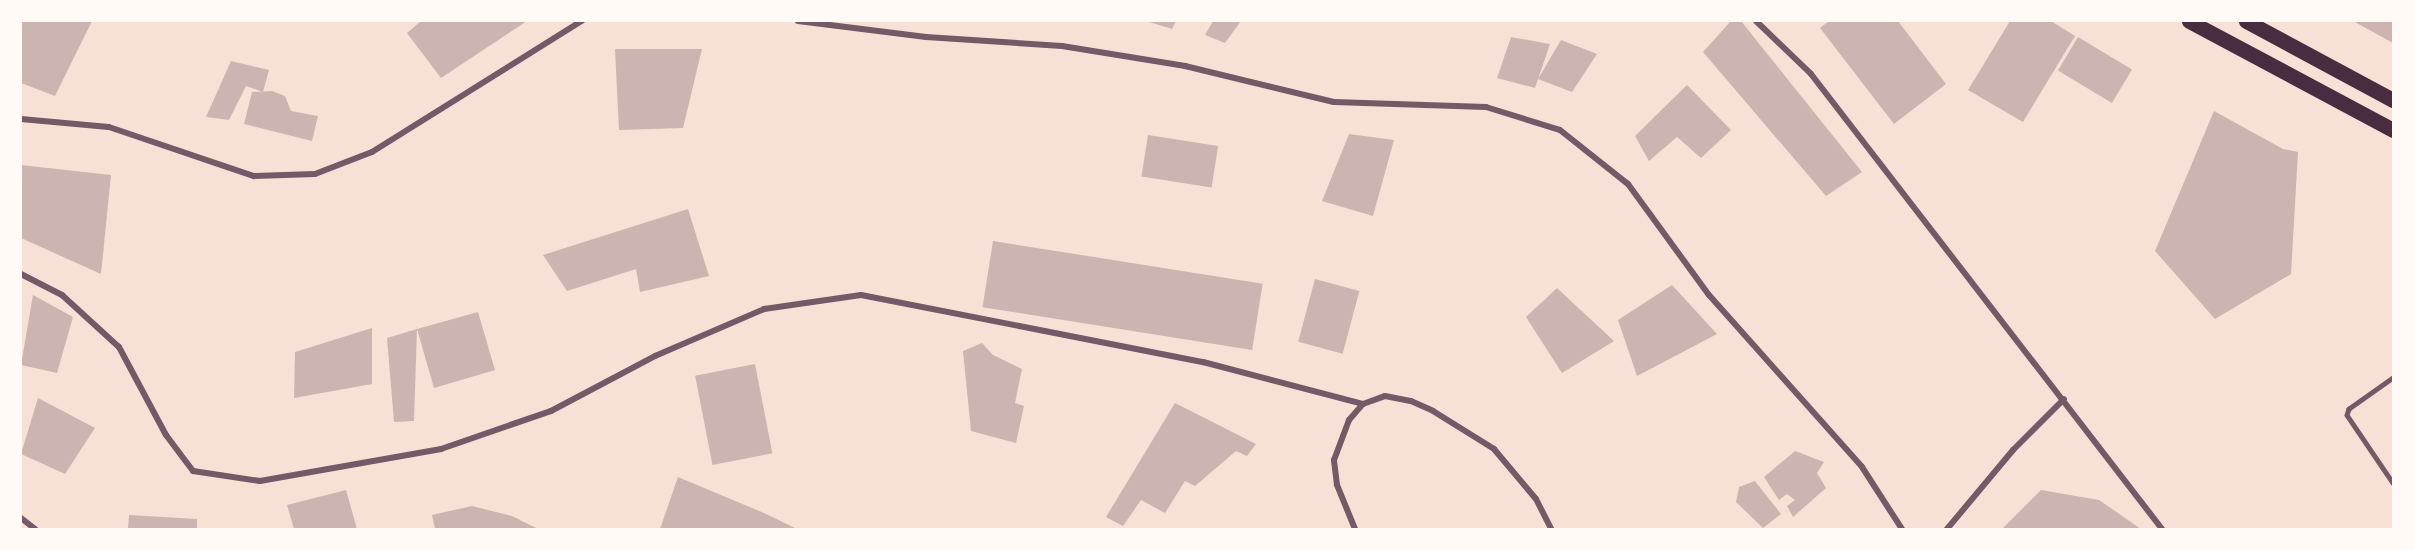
<!DOCTYPE html>
<html>
<head>
<meta charset="utf-8">
<style>
  body { margin:0 }
  #map { position:relative; width:2414px; height:550px; overflow:hidden; background:#f7e1d7; font-family:Inter,sans-serif }
  div>[style] { position:absolute }
  [style*='--x'] { left:calc(var(--x)*1px); top:calc(var(--y)*1px); width:calc(var(--w)*1px); rotate:calc(var(--a)*1deg) }
  .building>* { inset:0; background:#ccb4b1; transform-origin:0 0 }
  .service>* { height:4.5px; margin:-2.25px; padding:0 2.25px; transform-origin:2.25px; border-radius:2.25px; background:#755966 }
  .minor>* { height:6px; margin:-3px; padding:0 3px; transform-origin:3px; border-radius:3px; background:#755966 }
  .primary>* { height:15px; margin:-7.5px; padding:0 7.5px; transform-origin:7.5px; border-radius:7.5px; background:#4a2c40 }
  span { translate:-50% -50%; white-space:nowrap; text-align:center; line-height:1.15; -webkit-text-stroke:4.5px #fffaf5; paint-order:stroke }
  .frame { position:absolute; inset:0; border:22px solid #fffaf5; pointer-events:none }
</style>
</head>
<body>
<div id="map">
  <div class="building">
    <i style="clip-path:polygon(21px 21px,92px 21px,55px 96px,21px 83px)"></i>
    <i style="clip-path:polygon(421px 21px,527px 21px,441px 78px,407px 33px)"></i>
    <i style="clip-path:polygon(1146px 21px,1176px 21px,1172px 29px)"></i>
    <i style="clip-path:polygon(1213px 21px,1241px 21px,1225px 43px,1205px 35px)"></i>
    <i style="clip-path:polygon(1731px 21px,1741px 21px,1862px 172px,1826px 196px,1703px 52px)"></i>
    <i style="clip-path:polygon(1829px 21px,1898px 21px,1946px 84px,1894px 124px,1820px 28px)"></i>
    <i style="clip-path:polygon(2010px 21px,2051px 21px,2075px 36px,2023px 122px,1968px 90px)"></i>
    <i style="clip-path:polygon(2353px 21px,2393px 21px,2393px 43px)"></i>
    <i style="clip-path:polygon(1511px 37px,1550px 44px,1535px 88px,1497px 78px)"></i>
    <i style="left:2078px;top:37px;width:63px;height:39px;rotate:31deg"></i>
    <i style="clip-path:polygon(1561px 40px,1597px 54px,1572px 92px,1538px 79px)"></i>
    <i style="clip-path:polygon(615px 49px,702px 49px,683px 128px,619px 130px)"></i>
    <i style="clip-path:polygon(231px 61px,269px 70px,263px 92px,246px 86px,229px 120px,206px 117px)"></i>
    <i style="clip-path:polygon(1687px 85px,1731px 130px,1701px 158px,1677px 137px,1649px 161px,1635px 136px)"></i>
    <i style="clip-path:polygon(272px 91px,285px 96px,291px 111px,318px 116px,312px 141px,244px 124px,252px 92px)"></i>
    <i style="clip-path:polygon(2214px 111px,2283px 149px,2298px 152px,2291px 274px,2215px 319px,2155px 251px)"></i>
    <i style="clip-path:polygon(1349px 134px,1394px 140px,1373px 216px,1322px 201px)"></i>
    <i style="left:1148px;top:135px;width:71px;height:42px;rotate:9deg"></i>
    <i style="clip-path:polygon(21px 165px,111px 175px,101px 274px,21px 238px)"></i>
    <i style="clip-path:polygon(688px 209px,709px 276px,640px 292px,636px 269px,567px 291px,543px 255px)"></i>
    <i style="left:993px;top:241px;width:273px;height:67px;rotate:9deg"></i>
    <i style="left:1315px;top:279px;width:46px;height:65px;rotate:15deg"></i>
    <i style="clip-path:polygon(1672px 285px,1717px 334px,1637px 376px,1618px 320px)"></i>
    <i style="clip-path:polygon(1557px 288px,1614px 341px,1562px 373px,1526px 317px)"></i>
    <i style="clip-path:polygon(33px 295px,73px 317px,57px 373px,21px 365px)"></i>
    <i style="clip-path:polygon(478px 312px,495px 370px,434px 388px,417px 329px,414px 421px,394px 422px,387px 338px,417px 329px)"></i>
    <i style="clip-path:polygon(372px 328px,372px 384px,294px 398px,295px 352px)"></i>
    <i style="clip-path:polygon(982px 343px,993px 355px,1022px 369px,1015px 403px,1024px 406px,1016px 443px,971px 431px,963px 351px)"></i>
    <i style="left:755px;top:364px;width:91px;height:61px;rotate:79deg"></i>
    <i style="clip-path:polygon(38px 398px,95px 428px,65px 474px,21px 454px)"></i>
    <i style="clip-path:polygon(1175px 403px,1256px 444px,1247px 456px,1236px 451px,1195px 486px,1185px 481px,1165px 513px,1141px 500px,1123px 526px,1106px 517px)"></i>
    <i style="clip-path:polygon(1795px 451px,1824px 462px,1817px 473px,1826px 488px,1793px 517px,1787px 506px,1795px 500px,1787px 494px,1779px 500px,1764px 477px)"></i>
    <i style="clip-path:polygon(678px 477px,764px 513px,797px 529px,660px 529px)"></i>
    <i style="clip-path:polygon(1755px 481px,1781px 514px,1763px 528px,1736px 502px,1739px 487px)"></i>
    <i style="clip-path:polygon(346px 490px,357px 529px,294px 529px,287px 505px)"></i>
    <i style="clip-path:polygon(2041px 490px,2099px 500px,2141px 529px,2002px 529px)"></i>
    <i style="clip-path:polygon(472px 506px,512px 516px,538px 529px,435px 529px,432px 515px)"></i>
    <i style="clip-path:polygon(129px 515px,197px 519px,197px 529px,128px 529px)"></i>
  </div>
  <div class="service">
    <i style="--x:2393;--y:378;--w:54;--a:144.8"></i>
    <i style="--x:2349;--y:409;--w:6;--a:108"></i>
    <i style="--x:2347;--y:415;--w:82;--a:55.9"></i>
  </div>
  <div class="minor">
    <i style="--x:798;--y:21;--w:129;--a:7.1"></i>
    <i style="--x:926;--y:37;--w:136;--a:3.8"></i>
    <i style="--x:1062;--y:46;--w:125;--a:9.2"></i>
    <i style="--x:1185;--y:66;--w:153;--a:13.6"></i>
    <i style="--x:1334;--y:102;--w:152;--a:1.9"></i>
    <i style="--x:1486;--y:107;--w:77;--a:17.3"></i>
    <i style="--x:1560;--y:130;--w:87;--a:38.5"></i>
    <i style="--x:1628;--y:184;--w:137;--a:53.9"></i>
    <i style="--x:1709;--y:295;--w:230;--a:48.3"></i>
    <i style="--x:1862;--y:467;--w:74;--a:57.2"></i>
    <i style="--x:1756;--y:21;--w:76;--a:43.9"></i>
    <i style="--x:1811;--y:74;--w:575;--a:52.35"></i>
    <i style="--x:21;--y:119;--w:88;--a:5.2"></i>
    <i style="--x:109;--y:127;--w:153;--a:18.7"></i>
    <i style="--x:254;--y:176;--w:61;--a:-1.9"></i>
    <i style="--x:315;--y:174;--w:61;--a:-21.1"></i>
    <i style="--x:372;--y:152;--w:248;--a:-32"></i>
    <i style="--x:21;--y:274;--w:46;--a:27.1"></i>
    <i style="--x:62;--y:295;--w:77;--a:42.4"></i>
    <i style="--x:119;--y:347;--w:100;--a:61.9"></i>
    <i style="--x:166;--y:435;--w:45;--a:53.1"></i>
    <i style="--x:193;--y:471;--w:68;--a:8.5"></i>
    <i style="--x:260;--y:481;--w:184;--a:-10"></i>
    <i style="--x:441;--y:449;--w:116;--a:-19.1"></i>
    <i style="--x:551;--y:411;--w:118;--a:-27.9"></i>
    <i style="--x:655;--y:356;--w:119;--a:-23.3"></i>
    <i style="--x:764;--y:309;--w:98;--a:-8.2"></i>
    <i style="--x:861;--y:295;--w:349;--a:11.1"></i>
    <i style="--x:1203;--y:362;--w:165;--a:14.7"></i>
    <i style="--x:21;--y:518;--w:18;--a:38"></i>
    <i style="--x:1355;--y:529;--w:48;--a:-112.2"></i>
    <i style="--x:1337;--y:485;--w:25;--a:-97"></i>
    <i style="--x:1334;--y:460;--w:43;--a:-69.4"></i>
    <i style="--x:1349;--y:420;--w:21;--a:-49"></i>
    <i style="--x:1363;--y:404;--w:23;--a:-20"></i>
    <i style="--x:1385;--y:396;--w:26;--a:11"></i>
    <i style="--x:1411;--y:401;--w:24;--a:24"></i>
    <i style="--x:1433;--y:411;--w:72;--a:31.9"></i>
    <i style="--x:1494;--y:449;--w:65;--a:50"></i>
    <i style="--x:1536;--y:499;--w:34;--a:63"></i>
    <i style="--x:1947;--y:529;--w:103;--a:-50.1"></i>
    <i style="--x:2013;--y:450;--w:72;--a:-45"></i>
  </div>
  <div class="primary">
    <i style="--x:2189;--y:21;--w:231;--a:28.1"></i>
    <i style="--x:2246;--y:21;--w:167;--a:28.3"></i>
  </div>
  <div class="frame"></div>
</div>
</body>
</html>
